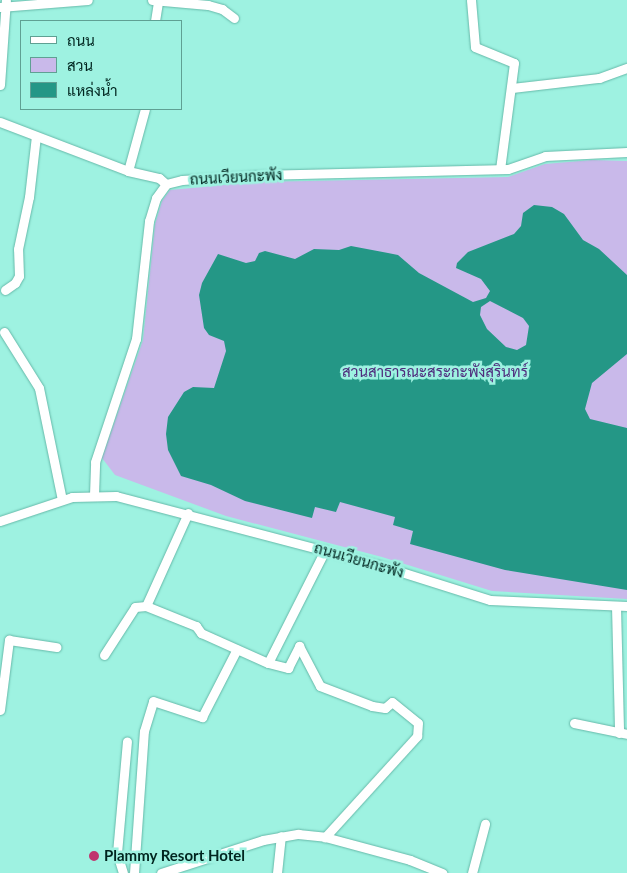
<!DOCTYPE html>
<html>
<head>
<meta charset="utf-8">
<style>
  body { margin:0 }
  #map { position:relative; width:627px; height:873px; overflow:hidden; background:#9ef2e1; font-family:Lato,Sarabun,sans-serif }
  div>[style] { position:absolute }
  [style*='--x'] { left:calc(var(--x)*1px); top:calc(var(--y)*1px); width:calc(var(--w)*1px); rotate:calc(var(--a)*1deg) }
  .green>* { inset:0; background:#c9b9ea }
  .water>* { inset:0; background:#249786 }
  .roads { filter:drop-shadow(0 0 1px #66b9a9) drop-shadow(0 0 1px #66b9a9) }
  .minor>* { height:9px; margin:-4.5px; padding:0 4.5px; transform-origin:4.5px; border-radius:4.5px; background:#fff }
  .dots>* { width:14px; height:14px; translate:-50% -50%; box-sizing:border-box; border:2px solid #9ef2e1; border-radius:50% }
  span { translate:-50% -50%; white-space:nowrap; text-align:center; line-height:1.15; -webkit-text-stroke:5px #9ef2e1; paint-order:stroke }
  .street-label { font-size:15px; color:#00251f }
  .park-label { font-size:15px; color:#4f2c7d }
  .poi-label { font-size:15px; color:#00251f; font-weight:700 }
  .left { translate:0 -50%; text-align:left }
  .legend { position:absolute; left:20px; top:20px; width:162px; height:90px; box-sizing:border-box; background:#9ef2e1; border:1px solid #5fa093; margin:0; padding:6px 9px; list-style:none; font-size:15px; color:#00251f }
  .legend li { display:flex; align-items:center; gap:10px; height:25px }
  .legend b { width:25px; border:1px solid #5fa093 }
</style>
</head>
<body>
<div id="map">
  <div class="green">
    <i style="clip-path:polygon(592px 160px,627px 161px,627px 599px,492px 591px,382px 557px,226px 516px,115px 475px,102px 458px,143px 340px,155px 224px,162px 201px,170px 190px,257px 182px,508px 177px,545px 164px)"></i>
  </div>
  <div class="water">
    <i style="clip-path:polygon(evenodd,534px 205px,552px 207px,564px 214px,583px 240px,599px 249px,627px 275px,627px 354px,592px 383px,585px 409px,590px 419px,627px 428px,627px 590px,505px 570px,410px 544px,413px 531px,393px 525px,395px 517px,340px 502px,336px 512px,315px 507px,312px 518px,245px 501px,211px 485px,181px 476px,168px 450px,166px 434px,168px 417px,184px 392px,193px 387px,214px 388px,226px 351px,224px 341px,209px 335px,204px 328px,199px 295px,202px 283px,218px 254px,246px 263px,255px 261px,259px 253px,265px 251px,295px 259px,314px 249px,339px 250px,351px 246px,388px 253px,398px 255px,419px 273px,473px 302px,486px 298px,490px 291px,481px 279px,456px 268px,457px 263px,468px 252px,514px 234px,521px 226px,523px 213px,534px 205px,490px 301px,523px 318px,529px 326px,526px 345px,517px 350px,506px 347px,487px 329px,480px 315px,481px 307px,490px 301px)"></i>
  </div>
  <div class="roads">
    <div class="minor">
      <i style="--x:152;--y:0;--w:56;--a:5.1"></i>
      <i style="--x:208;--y:5;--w:15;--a:16"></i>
      <i style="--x:222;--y:9;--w:15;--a:37"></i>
      <i style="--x:471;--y:0;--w:47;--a:85.1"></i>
      <i style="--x:475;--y:47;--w:42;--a:22.3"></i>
      <i style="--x:514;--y:63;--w:107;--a:97.5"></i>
      <i style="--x:0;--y:7;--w:88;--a:-4.5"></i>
      <i style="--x:155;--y:21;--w:20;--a:-81"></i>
      <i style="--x:0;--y:85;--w:85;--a:-86"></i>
      <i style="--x:512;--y:88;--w:88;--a:-6.6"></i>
      <i style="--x:599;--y:78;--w:30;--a:-20"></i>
      <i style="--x:0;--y:122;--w:137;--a:20.9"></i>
      <i style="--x:128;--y:171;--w:32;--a:13"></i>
      <i style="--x:159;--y:178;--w:9;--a:41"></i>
      <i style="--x:128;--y:171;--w:64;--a:-74.7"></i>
      <i style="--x:5;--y:290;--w:12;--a:-35"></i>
      <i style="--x:15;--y:283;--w:8;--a:-60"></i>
      <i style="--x:19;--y:276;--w:27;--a:-92"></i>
      <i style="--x:18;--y:249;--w:53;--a:-78.1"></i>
      <i style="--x:29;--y:197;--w:61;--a:-83.5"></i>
      <i style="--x:4;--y:332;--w:66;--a:58"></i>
      <i style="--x:39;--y:388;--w:114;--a:78.4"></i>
      <i style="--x:94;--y:495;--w:33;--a:-88"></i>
      <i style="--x:95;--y:462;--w:130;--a:-71.6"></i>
      <i style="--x:136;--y:339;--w:119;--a:-83.7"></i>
      <i style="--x:149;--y:221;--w:24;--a:-73"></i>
      <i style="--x:156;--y:198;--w:17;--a:-54"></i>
      <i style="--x:166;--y:184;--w:16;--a:-14"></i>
      <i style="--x:182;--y:180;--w:76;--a:-3.8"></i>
      <i style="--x:258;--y:175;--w:250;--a:-1.4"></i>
      <i style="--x:508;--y:169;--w:39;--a:-19"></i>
      <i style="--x:545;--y:156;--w:82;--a:-2.8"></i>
      <i style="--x:188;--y:513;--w:102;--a:114.3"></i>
      <i style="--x:146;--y:606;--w:54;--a:21.8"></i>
      <i style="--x:196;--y:626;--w:9;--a:54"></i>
      <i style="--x:201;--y:633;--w:73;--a:24.1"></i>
      <i style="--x:268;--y:663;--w:127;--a:-63.2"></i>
      <i style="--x:0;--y:521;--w:76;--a:-18.4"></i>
      <i style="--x:72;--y:497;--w:44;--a:-1.3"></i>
      <i style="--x:116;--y:496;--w:272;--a:14.7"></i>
      <i style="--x:379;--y:565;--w:116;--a:17.5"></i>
      <i style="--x:490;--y:600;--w:137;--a:2.5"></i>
      <i style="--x:616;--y:606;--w:127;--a:88.6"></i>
      <i style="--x:104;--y:655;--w:57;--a:-57.1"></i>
      <i style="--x:135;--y:607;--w:11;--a:-5"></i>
      <i style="--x:268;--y:663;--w:21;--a:14"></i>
      <i style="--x:288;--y:668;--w:25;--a:-63"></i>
      <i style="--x:299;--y:646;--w:45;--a:62.3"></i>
      <i style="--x:320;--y:686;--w:56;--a:21"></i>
      <i style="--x:372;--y:706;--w:13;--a:9"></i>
      <i style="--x:385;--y:708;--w:9;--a:-41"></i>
      <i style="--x:392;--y:702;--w:33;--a:39"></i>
      <i style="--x:418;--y:723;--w:13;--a:94"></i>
      <i style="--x:417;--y:736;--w:137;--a:132.3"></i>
      <i style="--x:0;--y:710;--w:71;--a:-82.7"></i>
      <i style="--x:9;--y:640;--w:48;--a:8.5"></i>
      <i style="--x:574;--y:723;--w:54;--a:11.7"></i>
      <i style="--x:123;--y:873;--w:21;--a:-107"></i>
      <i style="--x:117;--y:853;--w:112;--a:-84.9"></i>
      <i style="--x:134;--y:873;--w:142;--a:-86"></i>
      <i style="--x:144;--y:731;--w:31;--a:-73"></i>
      <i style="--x:153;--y:701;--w:52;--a:18.1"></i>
      <i style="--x:202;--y:717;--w:76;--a:-62.8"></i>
      <i style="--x:161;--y:873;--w:107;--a:-17.9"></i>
      <i style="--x:263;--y:840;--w:36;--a:-10"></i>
      <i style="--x:298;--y:834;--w:27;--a:6"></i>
      <i style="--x:325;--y:837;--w:88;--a:15.1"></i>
      <i style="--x:410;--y:860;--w:35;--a:22"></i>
      <i style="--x:277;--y:873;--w:37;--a:-84"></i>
      <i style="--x:472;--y:873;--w:51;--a:-75.1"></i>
    </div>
  </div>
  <div class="dots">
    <i style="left:94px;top:856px;background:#c0356e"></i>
  </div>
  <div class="street-label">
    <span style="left:236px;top:177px;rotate:-3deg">ถนนเวียนกะพัง</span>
    <span style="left:359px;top:560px;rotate:16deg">ถนนเวียนกะพัง</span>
  </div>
  <div class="park-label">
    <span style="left:435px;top:372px">สวนสาธารณะสระกะพังสุรินทร์</span>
  </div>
  <div class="poi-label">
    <span class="left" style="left:104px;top:856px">Plammy Resort Hotel</span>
  </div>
  <ul class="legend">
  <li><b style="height:6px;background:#fff"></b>ถนน</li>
  <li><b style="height:14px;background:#c9b9ea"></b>สวน</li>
  <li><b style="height:14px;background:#249786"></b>แหล่งน้ำ</li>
  </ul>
</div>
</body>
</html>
